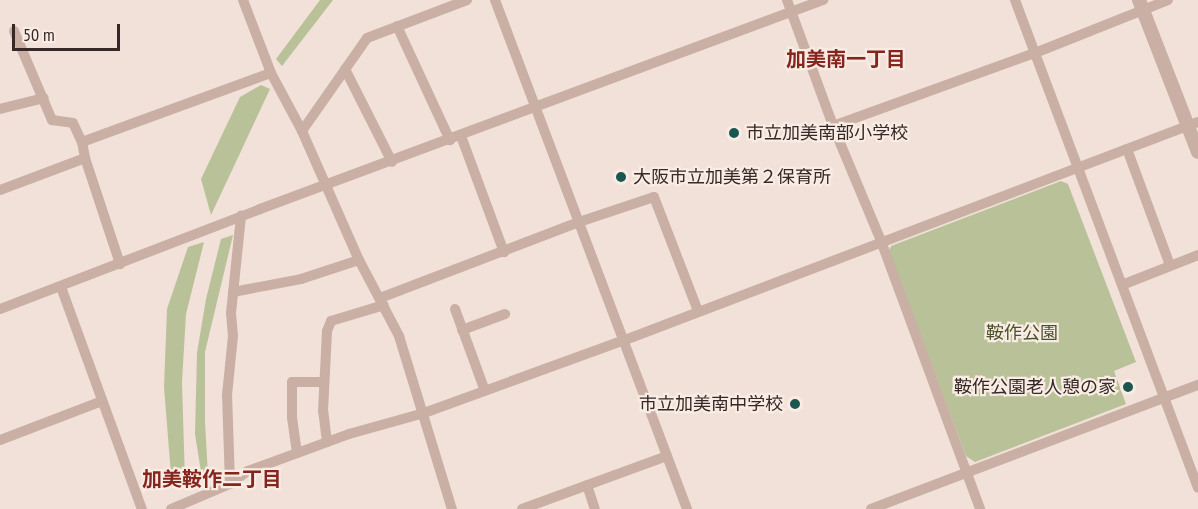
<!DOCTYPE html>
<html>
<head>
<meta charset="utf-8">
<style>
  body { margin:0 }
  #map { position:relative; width:1198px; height:509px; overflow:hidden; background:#f1e1d8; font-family:"PT Sans Narrow","Noto Sans JP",sans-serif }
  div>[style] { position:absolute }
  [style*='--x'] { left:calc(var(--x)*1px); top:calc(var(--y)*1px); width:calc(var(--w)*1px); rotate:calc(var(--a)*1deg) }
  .green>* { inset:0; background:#b9c198 }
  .minor>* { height:10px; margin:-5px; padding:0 5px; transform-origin:5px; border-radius:5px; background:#caafa4 }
  .tertiary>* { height:14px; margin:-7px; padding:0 7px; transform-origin:7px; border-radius:7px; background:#caafa4 }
  .dots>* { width:16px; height:16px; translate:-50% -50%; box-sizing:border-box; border:3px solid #f9ece4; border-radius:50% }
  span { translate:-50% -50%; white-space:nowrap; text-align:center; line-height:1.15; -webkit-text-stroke:4.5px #f9ece4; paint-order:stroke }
  .poi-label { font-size:18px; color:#352826 }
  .left { translate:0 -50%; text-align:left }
  .right { translate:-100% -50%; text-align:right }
  .park-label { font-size:18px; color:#4b5329 }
  .neighbourhood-label { font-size:20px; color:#85251d; font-weight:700 }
  .scale { position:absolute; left:12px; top:24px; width:108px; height:27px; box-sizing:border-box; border:3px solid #352826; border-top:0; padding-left:8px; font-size:18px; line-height:21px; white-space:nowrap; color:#352826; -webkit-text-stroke:4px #f9ece4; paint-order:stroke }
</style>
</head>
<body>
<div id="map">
  <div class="green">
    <i style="clip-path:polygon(320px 0,333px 0,282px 66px,276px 59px)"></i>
    <i style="clip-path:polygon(261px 85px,270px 89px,211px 215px,201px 179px,240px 97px)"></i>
    <i style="clip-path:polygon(1061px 181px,1068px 184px,1136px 362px,1114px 371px,1126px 404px,975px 462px,966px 456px,889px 251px,891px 246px)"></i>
    <i style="clip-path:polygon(233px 235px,205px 352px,205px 422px,208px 475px,202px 478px,195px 434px,197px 353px,206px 299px,221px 239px)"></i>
    <i style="clip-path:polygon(204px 242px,186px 314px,182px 382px,185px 481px,172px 487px,164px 387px,167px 309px,188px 247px)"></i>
  </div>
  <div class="minor">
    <i style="--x:243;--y:0;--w:78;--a:69"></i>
    <i style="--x:271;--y:73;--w:66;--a:61.9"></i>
    <i style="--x:302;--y:131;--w:141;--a:66.2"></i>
    <i style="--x:359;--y:260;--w:86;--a:62.2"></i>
    <i style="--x:399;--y:336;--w:181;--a:73"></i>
    <i style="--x:495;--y:0;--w:544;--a:69.33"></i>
    <i style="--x:787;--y:0;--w:134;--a:69.9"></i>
    <i style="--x:833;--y:126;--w:125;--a:67.3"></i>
    <i style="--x:881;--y:241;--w:286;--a:69.7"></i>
    <i style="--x:1015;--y:0;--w:521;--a:69.44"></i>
    <i style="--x:397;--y:26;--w:126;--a:65.1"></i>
    <i style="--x:14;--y:31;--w:97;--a:66.9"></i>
    <i style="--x:52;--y:120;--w:21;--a:8"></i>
    <i style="--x:73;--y:123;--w:21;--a:65"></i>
    <i style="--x:82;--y:142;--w:16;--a:79"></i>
    <i style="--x:85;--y:158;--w:112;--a:71.7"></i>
    <i style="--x:345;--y:69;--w:104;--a:63.2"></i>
    <i style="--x:0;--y:109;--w:45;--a:-14"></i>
    <i style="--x:833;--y:126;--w:215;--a:-19.9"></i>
    <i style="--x:1035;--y:53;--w:143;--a:-21.7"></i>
    <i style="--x:302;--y:131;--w:113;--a:-55"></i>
    <i style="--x:367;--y:38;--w:107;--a:-20.8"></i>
    <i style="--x:461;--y:136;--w:124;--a:69.7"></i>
    <i style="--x:82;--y:142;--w:201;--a:-20.1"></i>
    <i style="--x:1127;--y:149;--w:124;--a:69.7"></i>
    <i style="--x:0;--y:190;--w:91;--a:-20.6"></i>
    <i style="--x:1122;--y:285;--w:82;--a:-21.5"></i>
    <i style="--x:61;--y:287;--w:236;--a:70"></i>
    <i style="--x:233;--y:292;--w:69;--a:-10.8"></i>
    <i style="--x:301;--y:279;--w:61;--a:-18.1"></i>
    <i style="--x:380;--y:298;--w:213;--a:-20.9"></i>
    <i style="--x:579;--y:222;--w:79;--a:-18.4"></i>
    <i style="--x:654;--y:197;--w:122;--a:68.9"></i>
    <i style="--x:0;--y:309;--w:279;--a:-21"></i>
    <i style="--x:260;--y:209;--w:601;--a:-20.37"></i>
    <i style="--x:455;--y:309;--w:87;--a:69.9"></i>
    <i style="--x:462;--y:330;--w:46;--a:-20.4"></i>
    <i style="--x:0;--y:440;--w:109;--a:-20.9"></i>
    <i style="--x:327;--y:442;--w:31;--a:-97"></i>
    <i style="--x:323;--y:411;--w:80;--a:-87.1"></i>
    <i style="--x:327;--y:331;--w:11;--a:-68"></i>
    <i style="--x:331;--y:321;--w:55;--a:-16.8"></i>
    <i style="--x:297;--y:453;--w:36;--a:-98"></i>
    <i style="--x:292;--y:417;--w:35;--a:-90"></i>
    <i style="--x:292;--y:382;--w:32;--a:0"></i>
    <i style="--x:230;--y:484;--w:89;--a:-91.9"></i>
    <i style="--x:227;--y:395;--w:59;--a:-84.2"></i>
    <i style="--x:233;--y:336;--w:23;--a:-95"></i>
    <i style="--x:231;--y:313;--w:98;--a:-84.1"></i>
    <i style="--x:587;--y:485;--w:25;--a:72"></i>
    <i style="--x:171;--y:509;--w:64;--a:-23"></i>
    <i style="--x:230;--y:484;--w:22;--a:-36"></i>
    <i style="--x:248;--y:471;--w:108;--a:-20.1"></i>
    <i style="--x:349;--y:434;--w:78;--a:-15.6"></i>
    <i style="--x:424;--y:413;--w:214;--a:-20"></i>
    <i style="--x:625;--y:340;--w:613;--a:-20.83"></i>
    <i style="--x:522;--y:509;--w:154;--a:-20.1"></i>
    <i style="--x:871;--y:509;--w:350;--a:-20.8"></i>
  </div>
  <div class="tertiary">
    <i style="--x:1139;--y:0;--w:163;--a:68.8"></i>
  </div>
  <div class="dots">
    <i style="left:734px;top:133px;background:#1b5751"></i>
    <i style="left:621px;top:177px;background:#1b5751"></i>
    <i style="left:1128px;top:387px;background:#1b5751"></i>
    <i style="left:795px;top:404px;background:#1b5751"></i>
  </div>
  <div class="poi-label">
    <span class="left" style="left:746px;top:133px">市立加美南部小学校</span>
    <span class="left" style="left:633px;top:177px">大阪市立加美第２保育所</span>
    <span class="right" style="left:1116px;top:387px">鞍作公園老人憩の家</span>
    <span class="right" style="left:783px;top:404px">市立加美南中学校</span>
  </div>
  <div class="park-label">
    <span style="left:1022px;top:333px">鞍作公園</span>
  </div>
  <div class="neighbourhood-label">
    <span style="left:846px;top:59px">加美南一丁目</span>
    <span style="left:212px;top:479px">加美鞍作二丁目</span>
  </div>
  <div class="scale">50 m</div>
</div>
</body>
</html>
